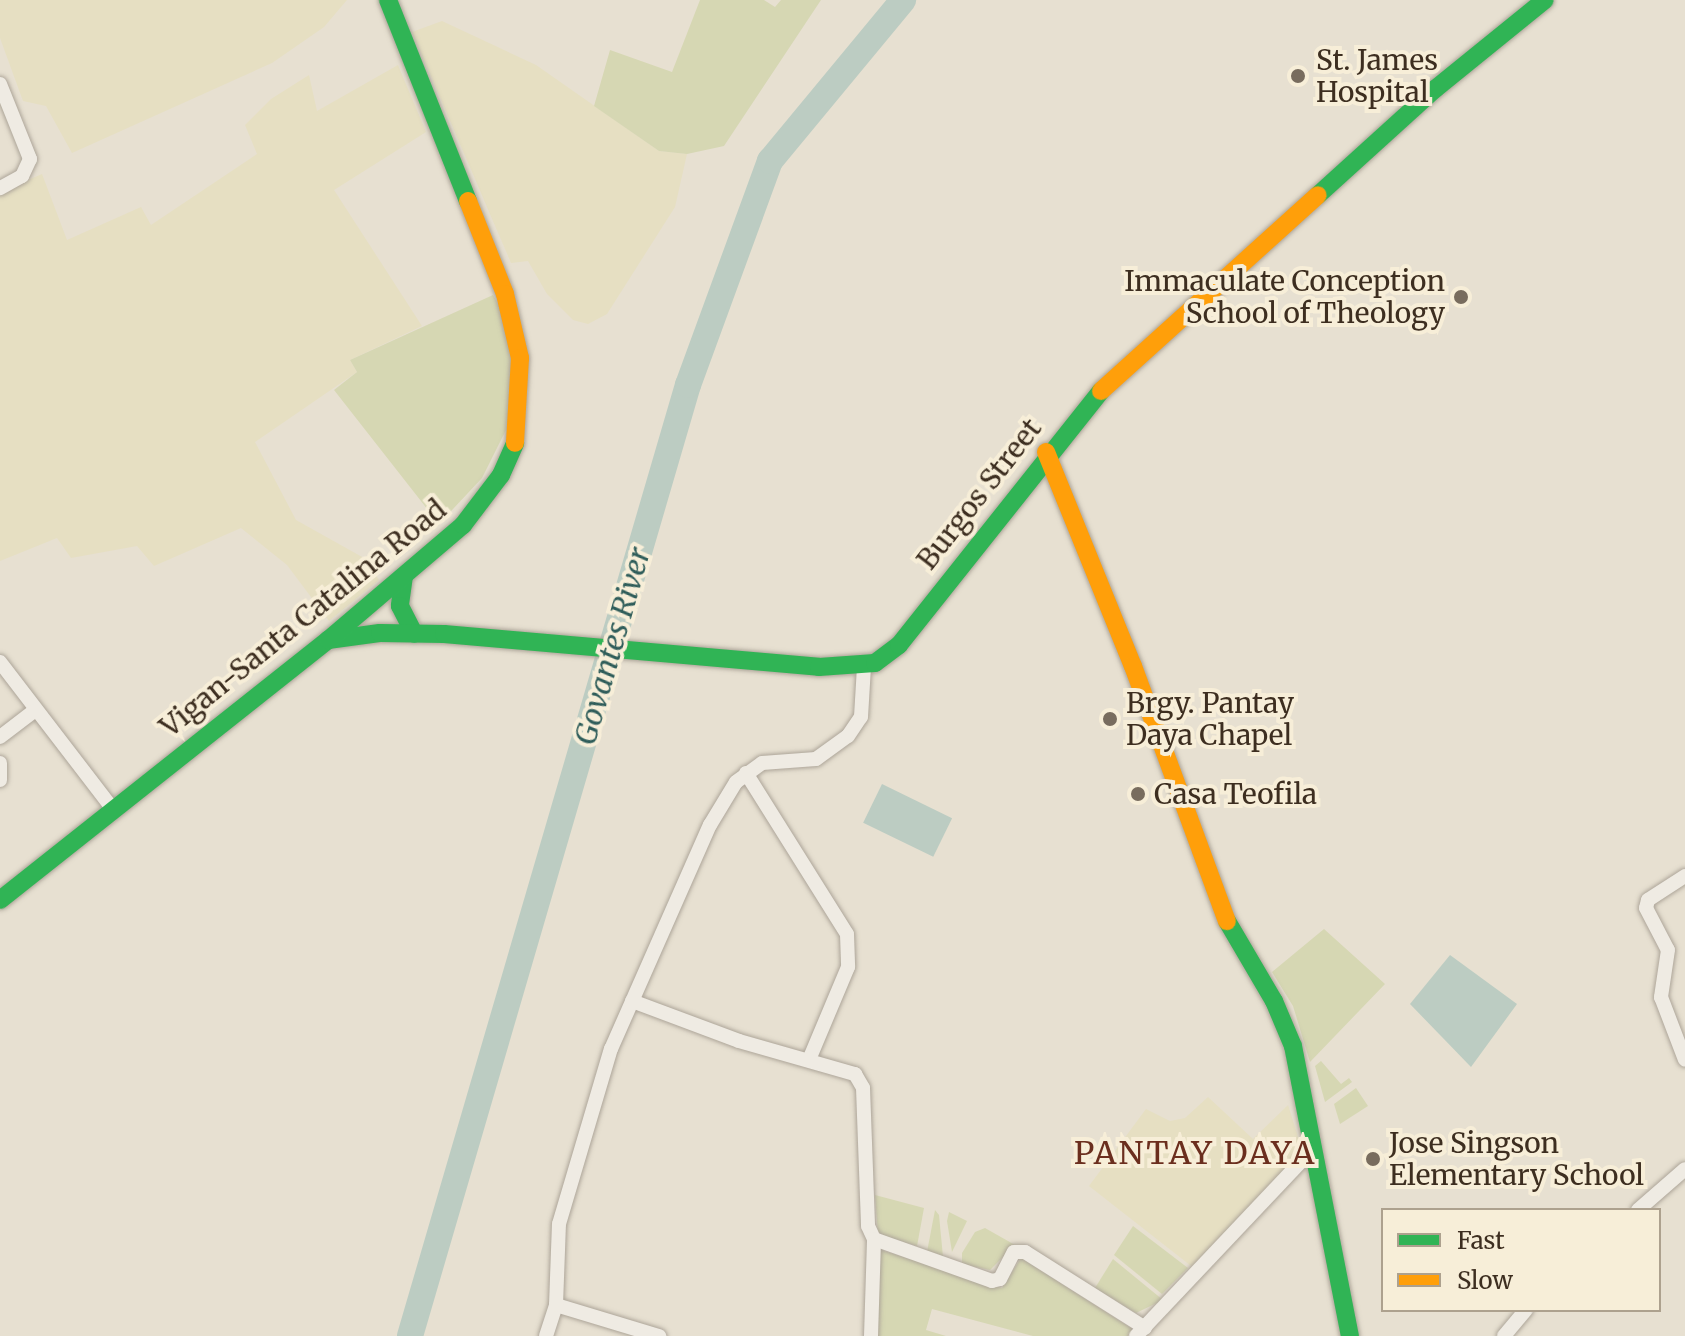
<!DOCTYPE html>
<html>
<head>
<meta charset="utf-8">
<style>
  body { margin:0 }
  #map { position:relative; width:1685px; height:1336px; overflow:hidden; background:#e7e0d1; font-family:Merriweather,serif }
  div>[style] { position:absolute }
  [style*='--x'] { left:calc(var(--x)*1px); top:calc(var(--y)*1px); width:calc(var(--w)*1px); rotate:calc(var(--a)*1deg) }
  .farmland>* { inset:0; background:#e6dfc2 }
  .green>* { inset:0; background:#d6d7b3 }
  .water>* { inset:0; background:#bcccc2; transform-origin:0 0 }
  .river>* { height:26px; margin:-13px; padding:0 13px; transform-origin:13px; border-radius:13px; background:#bcccc2 }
  .roads { filter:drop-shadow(0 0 2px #ada599) drop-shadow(0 0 2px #ada599) }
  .street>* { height:14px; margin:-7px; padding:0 7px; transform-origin:7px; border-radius:7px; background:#efebe3 }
  .fast>* { height:18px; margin:-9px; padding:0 9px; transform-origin:9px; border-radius:9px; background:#30b455 }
  .slow>* { height:18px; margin:-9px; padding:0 9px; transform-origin:9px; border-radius:9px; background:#ff9f0a }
  .dots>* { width:22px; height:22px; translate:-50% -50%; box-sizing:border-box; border:4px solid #f7eed8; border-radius:50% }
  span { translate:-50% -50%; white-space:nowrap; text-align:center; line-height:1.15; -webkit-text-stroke:8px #f7eed8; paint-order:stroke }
  .poi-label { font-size:28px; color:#3d2e20 }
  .left { translate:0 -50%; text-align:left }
  .right { translate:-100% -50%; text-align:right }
  .street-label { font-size:28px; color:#3d2e20 }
  .water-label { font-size:30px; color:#2f5d5a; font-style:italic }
  .quarter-label { font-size:32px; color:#6b2e1e; letter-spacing:2px }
  .legend { position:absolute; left:1381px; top:1208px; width:280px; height:104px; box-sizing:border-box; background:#f7eed8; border:2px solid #ada18e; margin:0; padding:10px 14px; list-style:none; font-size:24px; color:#3d2e20 }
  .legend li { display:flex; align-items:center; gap:16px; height:40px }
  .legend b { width:40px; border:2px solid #ada18e }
</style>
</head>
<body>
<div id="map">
  <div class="farmland">
    <i style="clip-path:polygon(0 0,347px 0,324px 27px,272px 63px,72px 153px,46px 106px,23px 101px,0 38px)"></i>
    <i style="clip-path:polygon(442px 21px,536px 65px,659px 151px,687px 154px,675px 207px,607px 314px,588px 324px,573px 320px,547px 294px,528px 261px,511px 263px,412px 32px)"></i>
    <i style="clip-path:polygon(398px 65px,426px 132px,334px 190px,422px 326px,350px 360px,357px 372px,255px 442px,296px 520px,364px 558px,379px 580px,329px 621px,287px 565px,241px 528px,154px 566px,137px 546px,71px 558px,57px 538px,0 561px,0 192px,42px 174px,67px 240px,141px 207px,151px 225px,257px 154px,245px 125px,271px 99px,309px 75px,317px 111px)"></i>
    <i style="clip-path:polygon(1208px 1097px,1253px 1139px,1288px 1105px,1300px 1143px,1295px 1159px,1195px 1269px,1089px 1186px,1146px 1109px,1170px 1121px,1185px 1118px)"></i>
  </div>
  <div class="green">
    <i style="clip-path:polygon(700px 0,764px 0,775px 7px,781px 0,821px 0,724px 146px,687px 154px,659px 151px,594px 106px,610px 50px,672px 72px)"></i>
    <i style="clip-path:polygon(493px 295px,503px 313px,511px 352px,509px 424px,482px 478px,439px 524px,334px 390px,357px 372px,350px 360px)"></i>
    <i style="clip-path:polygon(1324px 929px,1385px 984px,1310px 1062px,1293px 1006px,1272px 972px)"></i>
    <i style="clip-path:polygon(1321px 1061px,1341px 1084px,1349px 1078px,1352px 1082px,1325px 1102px,1315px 1066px)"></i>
    <i style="clip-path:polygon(1356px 1088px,1368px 1106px,1340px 1124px,1334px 1104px)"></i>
    <i style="clip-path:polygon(875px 1195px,924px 1208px,917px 1246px,878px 1234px)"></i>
    <i style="clip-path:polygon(935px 1210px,939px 1215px,943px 1257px,927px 1252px)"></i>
    <i style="clip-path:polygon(949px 1212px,967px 1221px,952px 1252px,947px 1221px)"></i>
    <i style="clip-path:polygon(1133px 1226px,1188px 1268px,1162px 1294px,1114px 1255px)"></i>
    <i style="clip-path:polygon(985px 1228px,1015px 1245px,990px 1270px,962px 1264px,962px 1253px,975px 1232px)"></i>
    <i style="clip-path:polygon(881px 1250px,1002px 1288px,1021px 1258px,1134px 1330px,1128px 1336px,1033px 1336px,932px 1309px,926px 1330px,946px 1336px,876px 1336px)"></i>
    <i style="clip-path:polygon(1113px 1259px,1163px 1300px,1136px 1313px,1095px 1288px)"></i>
  </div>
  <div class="water">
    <i style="left:882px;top:784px;width:78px;height:43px;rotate:26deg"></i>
    <i style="clip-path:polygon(1450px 955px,1517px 1004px,1471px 1067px,1410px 1004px)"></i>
  </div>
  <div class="river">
    <i style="--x:410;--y:1336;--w:991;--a:-73.71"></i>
    <i style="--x:688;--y:385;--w:239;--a:-69.9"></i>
    <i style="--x:770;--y:161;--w:209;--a:-50.4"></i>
  </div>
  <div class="roads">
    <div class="street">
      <i style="--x:0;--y:84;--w:81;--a:68.2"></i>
      <i style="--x:30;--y:159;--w:19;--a:115"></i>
      <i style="--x:22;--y:176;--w:25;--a:151"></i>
      <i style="--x:0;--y:662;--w:185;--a:52.5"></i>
      <i style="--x:0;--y:737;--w:43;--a:-37.4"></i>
      <i style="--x:0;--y:763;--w:17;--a:90"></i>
      <i style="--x:746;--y:773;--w:190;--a:57.9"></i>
      <i style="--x:847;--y:934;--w:33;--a:88"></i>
      <i style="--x:848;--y:967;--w:101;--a:112.8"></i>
      <i style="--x:1685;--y:876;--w:44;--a:147"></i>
      <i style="--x:1648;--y:900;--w:8;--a:104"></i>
      <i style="--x:1646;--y:908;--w:47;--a:62.4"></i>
      <i style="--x:1668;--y:950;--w:48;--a:98.5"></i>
      <i style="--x:1661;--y:997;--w:67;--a:69.1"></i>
      <i style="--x:632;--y:1001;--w:114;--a:20.5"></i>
      <i style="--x:739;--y:1041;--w:121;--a:15.9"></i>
      <i style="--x:855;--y:1074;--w:16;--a:60"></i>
      <i style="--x:863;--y:1088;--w:138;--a:87.9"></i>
      <i style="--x:868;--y:1226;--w:14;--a:65"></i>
      <i style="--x:874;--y:1239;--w:125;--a:19.6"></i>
      <i style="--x:992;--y:1281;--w:8;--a:-14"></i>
      <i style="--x:1000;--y:1279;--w:30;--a:-63"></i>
      <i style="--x:1014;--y:1252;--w:11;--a:0"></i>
      <i style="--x:1025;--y:1252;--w:142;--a:32.3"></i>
      <i style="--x:1638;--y:1210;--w:62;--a:-41.1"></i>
      <i style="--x:556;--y:1305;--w:108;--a:16.8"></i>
      <i style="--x:546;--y:1336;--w:33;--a:-72"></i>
      <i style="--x:556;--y:1305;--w:81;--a:-87.9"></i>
      <i style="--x:559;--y:1224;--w:183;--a:-73.5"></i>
      <i style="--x:611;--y:1049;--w:245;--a:-66.2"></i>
      <i style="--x:710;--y:825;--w:50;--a:-58.8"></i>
      <i style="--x:736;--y:782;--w:32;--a:-36"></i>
      <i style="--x:762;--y:763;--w:54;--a:-4.2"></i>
      <i style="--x:816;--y:759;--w:39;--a:-36"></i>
      <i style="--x:848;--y:736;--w:23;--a:-56"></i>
      <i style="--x:861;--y:717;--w:51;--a:-86.6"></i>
      <i style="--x:871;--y:1336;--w:97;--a:-88.2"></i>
      <i style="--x:1136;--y:1336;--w:256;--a:-46.6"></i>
      <i style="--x:1504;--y:1336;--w:34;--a:-50"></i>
    </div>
    <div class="fast">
      <i style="--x:388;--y:0;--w:216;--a:68.3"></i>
      <i style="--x:1318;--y:195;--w:158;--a:-42.2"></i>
      <i style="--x:1435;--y:89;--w:141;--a:-39"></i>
      <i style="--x:404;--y:576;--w:30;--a:98"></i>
      <i style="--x:400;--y:606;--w:31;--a:63"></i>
      <i style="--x:328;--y:640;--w:52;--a:-7.7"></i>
      <i style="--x:380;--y:633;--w:64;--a:0.9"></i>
      <i style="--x:444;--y:634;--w:376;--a:5"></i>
      <i style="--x:819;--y:667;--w:56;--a:-4.1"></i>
      <i style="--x:875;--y:663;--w:30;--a:-37"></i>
      <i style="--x:899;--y:645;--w:325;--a:-51.5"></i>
      <i style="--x:0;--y:900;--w:419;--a:-38.4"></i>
      <i style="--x:328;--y:640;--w:177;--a:-40.4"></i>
      <i style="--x:463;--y:525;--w:63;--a:-52.8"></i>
      <i style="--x:501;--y:475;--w:35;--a:-66"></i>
      <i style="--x:1227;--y:921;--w:93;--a:59.6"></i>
      <i style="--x:1274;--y:1001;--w:49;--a:67.1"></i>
      <i style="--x:1293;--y:1046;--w:296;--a:78.9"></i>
    </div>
    <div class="slow">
      <i style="--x:468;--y:201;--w:100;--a:68.3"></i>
      <i style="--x:505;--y:294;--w:66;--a:76.8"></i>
      <i style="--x:520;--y:358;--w:85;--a:93.4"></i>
      <i style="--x:1101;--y:391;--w:292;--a:-42.1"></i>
      <i style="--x:1046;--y:452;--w:231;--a:67.9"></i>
      <i style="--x:1133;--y:666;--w:272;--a:69.8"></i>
    </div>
  </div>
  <div class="dots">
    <i style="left:1298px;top:76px;background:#786c5e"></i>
    <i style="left:1461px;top:297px;background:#786c5e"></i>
    <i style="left:1110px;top:719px;background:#786c5e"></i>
    <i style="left:1138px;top:794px;background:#786c5e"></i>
    <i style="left:1373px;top:1159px;background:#786c5e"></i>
  </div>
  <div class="poi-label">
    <span class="left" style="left:1316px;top:76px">St. James<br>Hospital</span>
    <span class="right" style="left:1445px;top:297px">Immaculate Conception<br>School of Theology</span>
    <span class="left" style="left:1126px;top:719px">Brgy. Pantay<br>Daya Chapel</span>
    <span class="left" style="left:1154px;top:794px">Casa Teofila</span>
    <span class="left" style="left:1389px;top:1159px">Jose Singson<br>Elementary School</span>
  </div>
  <div class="street-label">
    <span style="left:979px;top:494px;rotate:-52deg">Burgos Street</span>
    <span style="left:303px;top:618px;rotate:-39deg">Vigan-Santa Catalina Road</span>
  </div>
  <div class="water-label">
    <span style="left:612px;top:646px;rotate:-74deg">Govantes River</span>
  </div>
  <div class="quarter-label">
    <span style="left:1195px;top:1153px">PANTAY DAYA</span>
  </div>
  <ul class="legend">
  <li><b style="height:10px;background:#30b455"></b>Fast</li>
  <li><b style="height:10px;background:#ff9f0a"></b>Slow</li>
  </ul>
</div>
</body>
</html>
